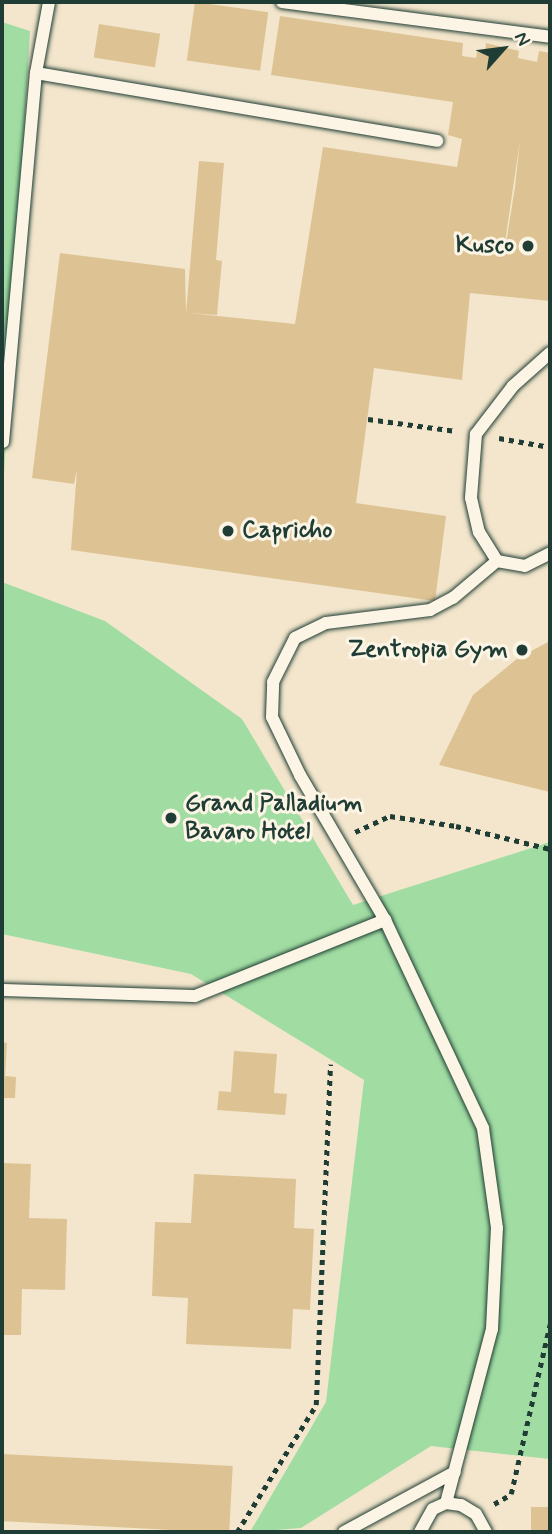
<!DOCTYPE html>
<html>
<head>
<meta charset="utf-8">
<style>
  body { margin:0 }
  #map { position:relative; width:552px; height:1534px; overflow:hidden; background:#f3e6cc; font-family:Mynerve,sans-serif }
  div>[style] { position:absolute }
  [style*='--x'] { left:calc(var(--x)*1px); top:calc(var(--y)*1px); width:calc(var(--w)*1px); rotate:calc(var(--a)*1deg) }
  .green>* { inset:0; background:#a1dda3 }
  .building>* { inset:0; background:#ddc393; transform-origin:0 0 }
  .path>* { height:4.5px; margin-top:-2.25px; transform-origin:0; background:repeating-linear-gradient(90deg,#1f3d34 0 5px,transparent 0 10px) }
  .roads { filter:drop-shadow(0 0 2px #1f3d34) drop-shadow(0 0 2px #1f3d34) }
  .service>* { height:12px; margin:-6px; padding:0 6px; transform-origin:6px; border-radius:6px; background:#fcf5e5 }
  .dots>* { width:19px; height:19px; translate:-50% -50%; box-sizing:border-box; border:4px solid #fcf5e5; border-radius:50% }
  span { translate:-50% -50%; white-space:nowrap; text-align:center; line-height:1.15; -webkit-text-stroke:6px #fcf5e5; paint-order:stroke }
  .poi-label { font-size:24px; color:#1f3d34; font-weight:700 }
  .right { translate:-100% -50%; text-align:right }
  .left { translate:0 -50%; text-align:left }
  .frame { position:absolute; inset:0; border:4px solid #1f3d34; pointer-events:none }
  .north { position:absolute; left:468px; top:14px; width:70px; height:70px; -webkit-text-stroke:5px #fcf5e5; paint-order:stroke; rotate:62deg; font-size:19px; font-weight:700; line-height:28px; text-align:center; color:#1f3d34 }
  .north::after { content:''; display:block; margin:auto; width:24px; height:32px; background:#1f3d34; clip-path:polygon(50% 0,100% 100%,50% 72%,0 100%) }
</style>
</head>
<body>
<div id="map">
  <div class="green">
    <i style="clip-path:polygon(2px 22px,30px 31px,2px 508px)"></i>
    <i style="clip-path:polygon(2px 582px,105px 621px,242px 719px,353px 905px,550px 842px,550px 1459px,431px 1446px,301px 1528px,250px 1532px,326px 1402px,364px 1080px,191px 974px,2px 934px)"></i>
  </div>
  <div class="building">
    <i style="left:195px;top:2px;width:74px;height:59px;rotate:8deg"></i>
    <i style="clip-path:polygon(evenodd,280px 16px,463px 43px,462px 56px,476px 58px,477px 52px,485px 53px,486px 43px,519px 51px,518px 58px,537px 62px,539px 51px,550px 53px,550px 301px,470px 293px,462px 380px,374px 368px,356px 503px,446px 516px,435px 601px,71px 550px,77px 470px,74px 484px,32px 478px,60px 253px,185px 269px,186px 313px,199px 161px,224px 163px,216px 260px,222px 261px,217px 315px,189px 313px,295px 324px,323px 147px,457px 167px,462px 139px,448px 135px,453px 102px,271px 75px,280px 16px,520px 140px,515px 187px,504px 256px,503px 256px,520px 140px)"></i>
    <i style="left:99px;top:24px;width:62px;height:34px;rotate:9deg"></i>
    <i style="clip-path:polygon(550px 641px,550px 792px,439px 765px,473px 695px,518px 658px)"></i>
    <i style="clip-path:polygon(2px 1042px,7px 1043px,5px 1076px,16px 1077px,15px 1098px,2px 1098px)"></i>
    <i style="clip-path:polygon(234px 1051px,277px 1054px,274px 1093px,287px 1094px,285px 1115px,217px 1110px,219px 1091px,231px 1092px)"></i>
    <i style="clip-path:polygon(2px 1163px,31px 1164px,29px 1218px,67px 1219px,65px 1290px,22px 1289px,21px 1335px,2px 1335px)"></i>
    <i style="clip-path:polygon(194px 1174px,296px 1179px,294px 1228px,314px 1229px,310px 1310px,293px 1309px,291px 1349px,186px 1344px,188px 1298px,152px 1296px,155px 1222px,191px 1223px)"></i>
    <i style="left:2px;top:1454px;width:231px;height:67px;rotate:3deg"></i>
    <i style="left:531px;top:1507px;width:19px;height:25px"></i>
  </div>
  <div class="path">
    <i style="--x:368;--y:419;--w:89;--a:7.8"></i>
    <i style="--x:499;--y:438;--w:52;--a:10"></i>
    <i style="--x:355;--y:832;--w:38;--a:-25"></i>
    <i style="--x:390;--y:816;--w:67;--a:8.6"></i>
    <i style="--x:456;--y:826;--w:97;--a:13.7"></i>
    <i style="--x:494;--y:1504;--w:20;--a:-30"></i>
    <i style="--x:511;--y:1494;--w:174;--a:-77.1"></i>
    <i style="--x:237;--y:1532;--w:150;--a:-58.1"></i>
    <i style="--x:316;--y:1405;--w:341;--a:-87.6"></i>
  </div>
  <div class="roads">
    <div class="service">
      <i style="--x:282;--y:2;--w:270;--a:7.4"></i>
      <i style="--x:36;--y:73;--w:407;--a:9.6"></i>
      <i style="--x:550;--y:353;--w:50;--a:138.3"></i>
      <i style="--x:513;--y:386;--w:61;--a:127.6"></i>
      <i style="--x:476;--y:434;--w:64;--a:94.5"></i>
      <i style="--x:471;--y:498;--w:35;--a:77"></i>
      <i style="--x:479;--y:532;--w:34;--a:58"></i>
      <i style="--x:497;--y:561;--w:28;--a:10"></i>
      <i style="--x:525;--y:566;--w:28;--a:-27"></i>
      <i style="--x:3;--y:442;--w:370;--a:-84.9"></i>
      <i style="--x:36;--y:73;--w:72;--a:-79.6"></i>
      <i style="--x:2;--y:990;--w:193;--a:1.8"></i>
      <i style="--x:195;--y:996;--w:205;--a:-21.8"></i>
      <i style="--x:446;--y:1503;--w:180;--a:-75.2"></i>
      <i style="--x:492;--y:1329;--w:101;--a:-87.2"></i>
      <i style="--x:497;--y:1228;--w:101;--a:-98"></i>
      <i style="--x:483;--y:1128;--w:230;--a:-115.2"></i>
      <i style="--x:385;--y:920;--w:168;--a:-120.4"></i>
      <i style="--x:300;--y:775;--w:64;--a:-115.8"></i>
      <i style="--x:272;--y:717;--w:35;--a:-88"></i>
      <i style="--x:273;--y:682;--w:49;--a:-63.4"></i>
      <i style="--x:295;--y:638;--w:34;--a:-26"></i>
      <i style="--x:326;--y:623;--w:105;--a:-7.1"></i>
      <i style="--x:430;--y:610;--w:26;--a:-28"></i>
      <i style="--x:453;--y:598;--w:57;--a:-40.1"></i>
      <i style="--x:344;--y:1532;--w:126;--a:-28.4"></i>
      <i style="--x:420;--y:1532;--w:26;--a:-61"></i>
      <i style="--x:433;--y:1509;--w:14;--a:-25"></i>
      <i style="--x:446;--y:1503;--w:15;--a:8"></i>
      <i style="--x:461;--y:1505;--w:17;--a:31"></i>
      <i style="--x:476;--y:1514;--w:21;--a:61"></i>
    </div>
  </div>
  <div class="dots">
    <i style="left:528px;top:246px;background:#1f3d34"></i>
    <i style="left:228px;top:531px;background:#1f3d34"></i>
    <i style="left:522px;top:650px;background:#1f3d34"></i>
    <i style="left:171px;top:818px;background:#1f3d34"></i>
  </div>
  <div class="poi-label">
    <span class="right" style="left:514px;top:246px">Kusco</span>
    <span class="left" style="left:242px;top:531px">Capricho</span>
    <span class="right" style="left:508px;top:650px">Zentropia Gym</span>
    <span class="left" style="left:185px;top:818px">Grand Palladium<br>Bavaro Hotel</span>
  </div>
  <div class="frame"></div>
  <div class="north">N</div>
</div>
</body>
</html>
